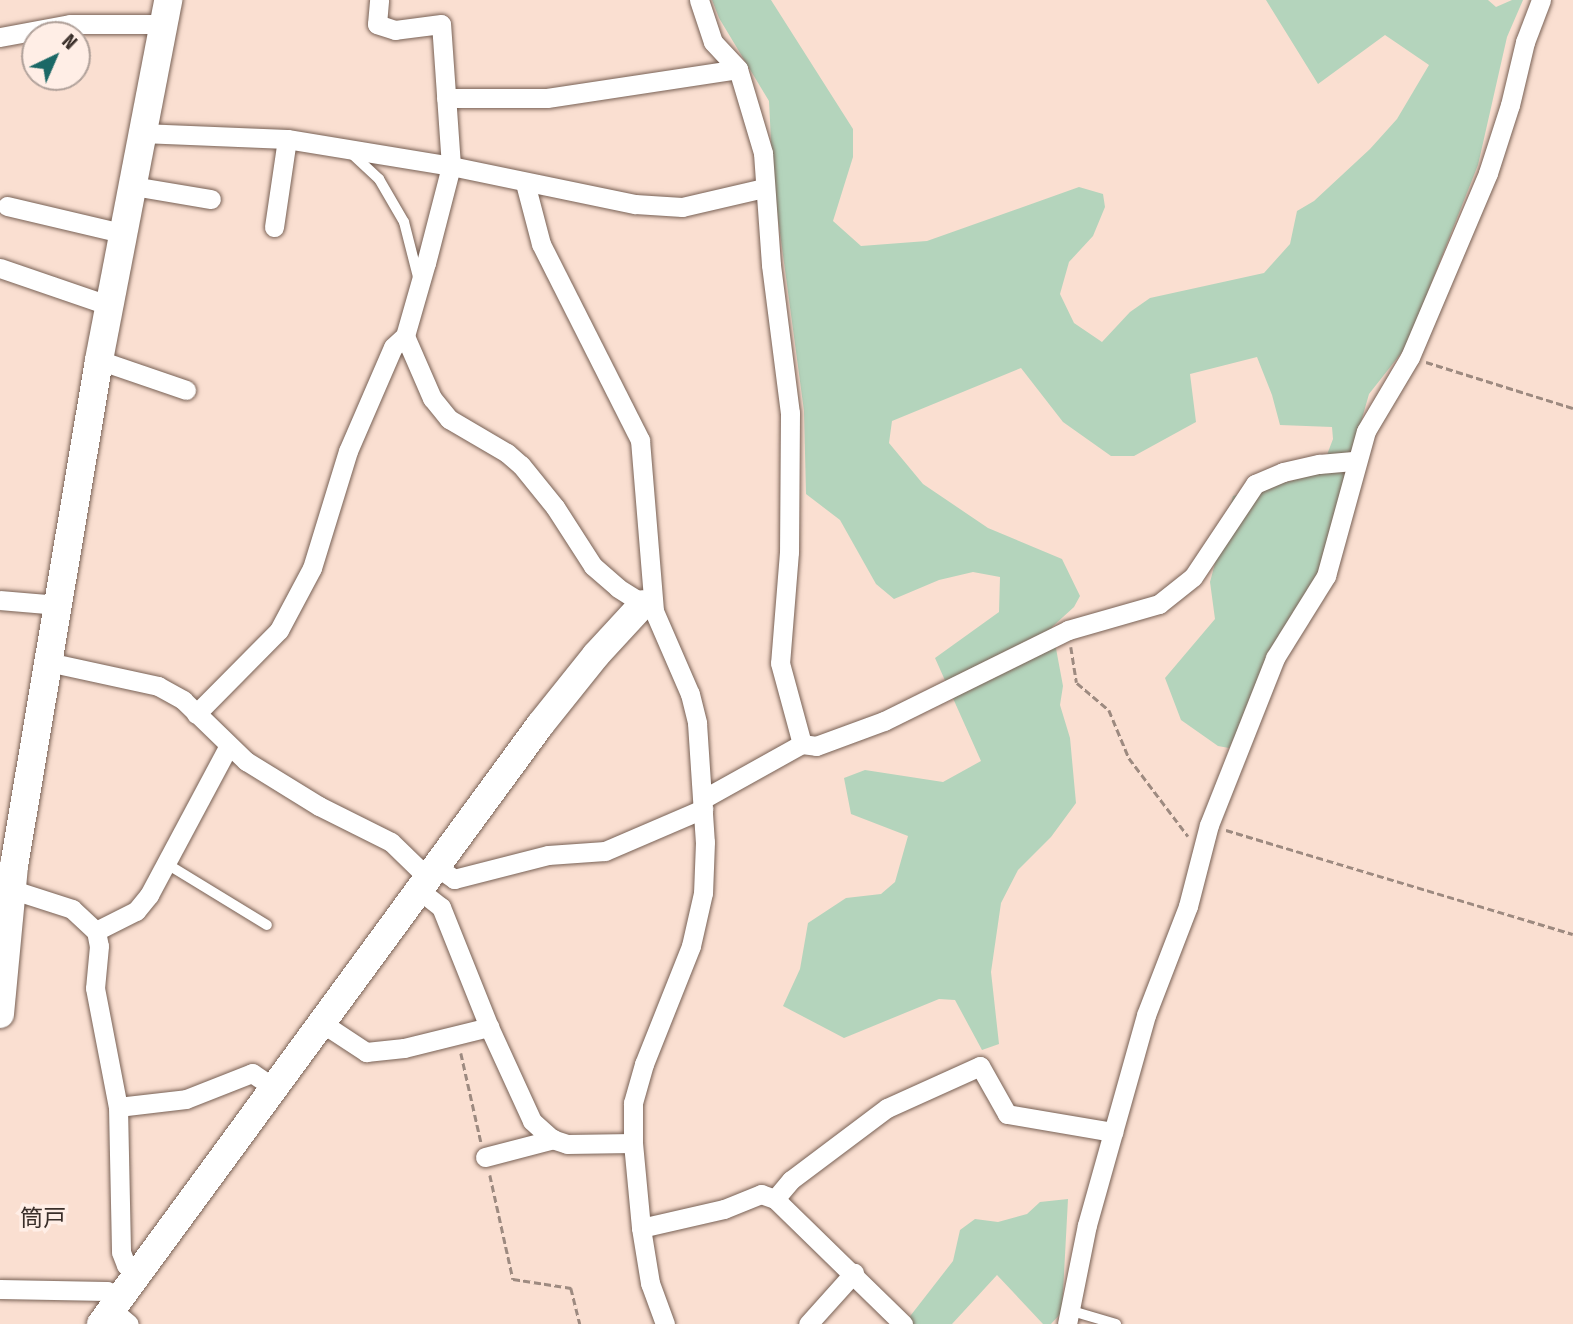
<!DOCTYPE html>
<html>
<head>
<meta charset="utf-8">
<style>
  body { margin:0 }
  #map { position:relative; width:1573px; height:1324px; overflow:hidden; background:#fadfd1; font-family:"Fira Sans Condensed","Noto Sans JP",sans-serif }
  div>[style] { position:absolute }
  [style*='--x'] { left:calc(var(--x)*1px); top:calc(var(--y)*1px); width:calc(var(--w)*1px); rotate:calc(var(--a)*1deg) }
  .green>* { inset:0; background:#b4d4bc }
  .path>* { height:2.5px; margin-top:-1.25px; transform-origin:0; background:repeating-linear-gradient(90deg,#9d8a80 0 7px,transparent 0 10.5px) }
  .roads { filter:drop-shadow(0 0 2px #786155) drop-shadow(0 0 2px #786155) }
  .lane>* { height:10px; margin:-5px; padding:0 5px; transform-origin:5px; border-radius:5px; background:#fff }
  .street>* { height:19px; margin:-9.5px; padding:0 9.5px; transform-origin:9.5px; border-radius:9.5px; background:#fff }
  .secondary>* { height:28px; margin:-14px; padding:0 14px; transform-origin:14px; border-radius:14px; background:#fff }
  span { translate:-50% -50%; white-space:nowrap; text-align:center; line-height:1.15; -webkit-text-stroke:7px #ffeee6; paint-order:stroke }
  .quarter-label { font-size:23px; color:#392e29 }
  .north { position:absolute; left:21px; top:21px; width:70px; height:70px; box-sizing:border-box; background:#ffeee6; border:2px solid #b0a19a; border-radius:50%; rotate:44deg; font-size:19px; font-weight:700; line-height:28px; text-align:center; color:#392e29 }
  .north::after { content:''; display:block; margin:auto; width:24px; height:32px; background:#1b6866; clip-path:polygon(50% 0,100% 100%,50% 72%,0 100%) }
</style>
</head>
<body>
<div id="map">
  <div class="green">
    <i style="clip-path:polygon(712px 0,771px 0,853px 129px,853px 157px,833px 221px,861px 246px,927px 241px,1079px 187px,1103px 194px,1105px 207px,1093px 236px,1069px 262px,1060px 294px,1074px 323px,1102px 342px,1130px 312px,1150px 298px,1264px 273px,1290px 244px,1297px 211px,1314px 201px,1370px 149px,1397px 119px,1429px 65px,1385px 35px,1318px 84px,1266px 0,1488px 0,1496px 7px,1512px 0,1523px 0,1507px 37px,1478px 165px,1406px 347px,1369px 394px,1317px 576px,1229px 748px,1218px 746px,1181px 720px,1165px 678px,1215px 619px,1210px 582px,1233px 496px,1320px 473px,1333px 439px,1332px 427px,1280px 425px,1272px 395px,1257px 357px,1190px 374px,1196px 422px,1134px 456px,1111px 456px,1063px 422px,1021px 368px,892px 421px,889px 443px,923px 484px,988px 528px,1062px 559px,1080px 596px,1074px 607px,1052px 627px,1063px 686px,1060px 705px,1070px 738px,1076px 803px,1051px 837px,1018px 870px,1001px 903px,991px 972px,999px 1044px,982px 1050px,955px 1000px,939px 999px,844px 1038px,783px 1006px,800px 969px,808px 923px,846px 898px,881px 894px,895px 882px,908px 836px,851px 814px,844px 778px,865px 770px,943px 782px,981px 761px,935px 658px,999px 612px,1000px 577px,973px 572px,939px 580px,894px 599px,876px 584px,840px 520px,806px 494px,804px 411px,773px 181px,769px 101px,719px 18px)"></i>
    <i style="clip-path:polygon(1068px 1199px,1062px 1312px,1051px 1324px,1043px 1324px,997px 1275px,952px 1324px,904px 1324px,953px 1261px,960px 1230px,975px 1219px,998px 1222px,1027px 1214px,1040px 1202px)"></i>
  </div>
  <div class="path">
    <i style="--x:1426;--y:362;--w:154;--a:17.4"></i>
    <i style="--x:1071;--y:647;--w:36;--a:81"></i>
    <i style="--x:1077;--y:683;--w:42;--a:40.2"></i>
    <i style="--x:1109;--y:710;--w:52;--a:67.4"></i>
    <i style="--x:1129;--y:758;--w:98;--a:52.9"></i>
    <i style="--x:1226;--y:830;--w:362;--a:16.7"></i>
    <i style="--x:461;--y:1053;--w:91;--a:77.3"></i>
    <i style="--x:490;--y:1175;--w:107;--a:77.5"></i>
    <i style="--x:513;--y:1279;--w:59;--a:8.8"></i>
    <i style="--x:571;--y:1288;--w:37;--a:76"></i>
  </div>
  <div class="roads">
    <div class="lane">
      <i style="--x:350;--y:152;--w:40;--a:43"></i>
      <i style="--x:379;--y:179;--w:50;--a:59.8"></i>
      <i style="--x:404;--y:222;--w:57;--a:75.7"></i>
      <i style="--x:167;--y:864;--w:117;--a:31.4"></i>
      <i style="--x:1072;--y:1311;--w:46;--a:16.5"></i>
    </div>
    <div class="street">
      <i style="--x:699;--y:0;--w:44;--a:71.6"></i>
      <i style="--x:713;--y:42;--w:37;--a:47"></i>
      <i style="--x:738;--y:69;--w:88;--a:73.4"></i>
      <i style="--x:763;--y:153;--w:112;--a:85.9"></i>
      <i style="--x:771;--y:265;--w:149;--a:82.7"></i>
      <i style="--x:790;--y:413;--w:139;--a:90.4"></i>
      <i style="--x:789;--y:552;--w:111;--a:94.6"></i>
      <i style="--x:780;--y:663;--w:84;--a:74.8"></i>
      <i style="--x:0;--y:37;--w:71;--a:-10.5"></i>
      <i style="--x:70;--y:24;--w:92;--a:0"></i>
      <i style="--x:446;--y:98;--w:101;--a:0"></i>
      <i style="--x:547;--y:98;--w:193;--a:-8.6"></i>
      <i style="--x:141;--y:133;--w:146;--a:2.4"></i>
      <i style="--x:287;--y:139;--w:166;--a:9.3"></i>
      <i style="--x:451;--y:166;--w:188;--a:11.7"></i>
      <i style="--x:635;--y:204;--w:47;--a:3.7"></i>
      <i style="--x:682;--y:207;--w:84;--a:-13"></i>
      <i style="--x:525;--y:183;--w:63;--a:75.3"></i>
      <i style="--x:541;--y:244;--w:220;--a:63.2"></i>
      <i style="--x:640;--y:440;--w:172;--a:85.3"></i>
      <i style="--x:654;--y:611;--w:90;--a:66.6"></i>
      <i style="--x:690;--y:694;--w:30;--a:76"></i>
      <i style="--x:697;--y:723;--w:119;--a:86.2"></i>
      <i style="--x:705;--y:842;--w:51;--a:92.2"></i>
      <i style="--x:703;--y:893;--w:54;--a:102.8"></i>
      <i style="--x:691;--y:946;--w:127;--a:111.7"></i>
      <i style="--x:644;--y:1064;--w:41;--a:105.8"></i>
      <i style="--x:633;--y:1103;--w:40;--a:90"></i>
      <i style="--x:633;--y:1143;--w:85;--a:84.6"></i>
      <i style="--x:641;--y:1228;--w:56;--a:80.7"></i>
      <i style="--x:650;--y:1283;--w:44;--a:69.9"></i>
      <i style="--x:133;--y:186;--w:79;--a:9.5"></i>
      <i style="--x:7;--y:206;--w:121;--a:13.3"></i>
      <i style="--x:274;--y:227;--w:89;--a:-81.6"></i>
      <i style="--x:0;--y:268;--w:117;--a:18.9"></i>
      <i style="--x:405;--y:336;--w:68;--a:66.5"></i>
      <i style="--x:432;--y:398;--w:27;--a:51"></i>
      <i style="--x:449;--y:419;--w:67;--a:30.4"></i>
      <i style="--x:507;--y:453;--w:18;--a:41"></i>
      <i style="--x:521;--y:465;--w:54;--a:51"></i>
      <i style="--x:555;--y:507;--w:70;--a:57.2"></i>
      <i style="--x:593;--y:566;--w:33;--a:41"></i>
      <i style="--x:618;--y:588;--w:41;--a:32.2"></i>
      <i style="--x:99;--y:360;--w:92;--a:19"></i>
      <i style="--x:0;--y:600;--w:58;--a:4.9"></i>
      <i style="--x:48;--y:662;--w:113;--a:12.3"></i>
      <i style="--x:158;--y:686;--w:29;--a:29"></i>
      <i style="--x:183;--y:700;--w:88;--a:44.1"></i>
      <i style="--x:246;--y:761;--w:86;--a:31.7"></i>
      <i style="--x:319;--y:806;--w:80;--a:26.6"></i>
      <i style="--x:391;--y:842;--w:52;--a:44.2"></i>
      <i style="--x:196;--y:714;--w:118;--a:-45.3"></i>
      <i style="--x:279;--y:630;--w:70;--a:-62"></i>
      <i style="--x:312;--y:568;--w:122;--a:-72.9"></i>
      <i style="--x:348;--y:451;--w:113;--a:-66.6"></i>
      <i style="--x:393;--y:347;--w:16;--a:-43"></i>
      <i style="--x:405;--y:336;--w:76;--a:-74"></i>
      <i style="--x:426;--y:263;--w:100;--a:-75.5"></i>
      <i style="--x:451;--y:166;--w:142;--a:-94"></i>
      <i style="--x:441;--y:24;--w:46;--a:172.6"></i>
      <i style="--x:395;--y:30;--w:19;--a:-162"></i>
      <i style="--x:377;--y:24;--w:24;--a:-85"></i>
      <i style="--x:703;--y:799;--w:113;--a:-29.1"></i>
      <i style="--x:802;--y:744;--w:14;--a:8"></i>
      <i style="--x:816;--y:746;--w:72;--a:-20.2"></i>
      <i style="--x:884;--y:721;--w:205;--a:-26.3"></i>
      <i style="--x:1068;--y:630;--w:95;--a:-15.9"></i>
      <i style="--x:1159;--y:604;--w:43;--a:-38.5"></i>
      <i style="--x:1193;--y:577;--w:112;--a:-56.3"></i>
      <i style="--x:1255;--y:484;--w:30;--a:-23"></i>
      <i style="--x:1283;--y:472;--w:37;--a:-13"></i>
      <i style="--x:1319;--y:464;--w:37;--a:-5"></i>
      <i style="--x:437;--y:867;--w:21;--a:35"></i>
      <i style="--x:454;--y:879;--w:97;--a:-14.3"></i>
      <i style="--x:548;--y:855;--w:57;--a:-4"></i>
      <i style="--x:605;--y:851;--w:107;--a:-23.2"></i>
      <i style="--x:1;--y:886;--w:75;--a:17.9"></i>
      <i style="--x:72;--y:909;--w:33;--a:43"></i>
      <i style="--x:96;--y:931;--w:15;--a:79"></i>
      <i style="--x:99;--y:946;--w:42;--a:95.4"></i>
      <i style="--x:95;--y:988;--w:121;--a:79.1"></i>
      <i style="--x:118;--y:1107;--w:145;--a:88.8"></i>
      <i style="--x:121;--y:1252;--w:14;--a:69"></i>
      <i style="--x:126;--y:1265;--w:14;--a:39"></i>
      <i style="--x:419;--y:890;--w:28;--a:38"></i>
      <i style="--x:441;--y:907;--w:129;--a:68.2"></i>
      <i style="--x:489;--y:1027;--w:103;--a:65.4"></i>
      <i style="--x:532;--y:1121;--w:27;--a:42"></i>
      <i style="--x:552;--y:1139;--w:16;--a:18"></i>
      <i style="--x:567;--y:1144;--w:66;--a:-0.9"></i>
      <i style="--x:96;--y:931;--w:45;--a:-26.6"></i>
      <i style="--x:136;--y:911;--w:21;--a:-51"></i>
      <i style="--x:149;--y:895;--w:168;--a:-61.9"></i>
      <i style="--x:322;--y:1023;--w:53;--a:33.4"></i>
      <i style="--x:366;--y:1052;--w:38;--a:-6"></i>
      <i style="--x:404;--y:1048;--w:88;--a:-13.9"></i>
      <i style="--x:118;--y:1107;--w:68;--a:-6.7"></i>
      <i style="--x:186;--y:1099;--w:71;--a:-21.5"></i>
      <i style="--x:252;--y:1073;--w:27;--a:34"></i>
      <i style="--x:485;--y:1157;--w:71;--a:-14.6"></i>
      <i style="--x:775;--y:1199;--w:25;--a:-50"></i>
      <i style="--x:791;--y:1180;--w:120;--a:-36.9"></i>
      <i style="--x:887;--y:1108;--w:102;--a:-24.3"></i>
      <i style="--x:980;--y:1066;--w:55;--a:60.6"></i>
      <i style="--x:1007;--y:1114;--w:108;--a:9.6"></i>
      <i style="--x:641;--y:1228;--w:85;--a:-12.9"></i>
      <i style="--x:724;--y:1209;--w:40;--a:-22"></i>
      <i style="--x:761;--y:1194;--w:15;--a:20"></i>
      <i style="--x:775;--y:1199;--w:179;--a:44.3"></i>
      <i style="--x:0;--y:1289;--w:107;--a:1.1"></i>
      <i style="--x:107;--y:1291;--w:14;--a:34"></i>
      <i style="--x:111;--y:1309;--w:23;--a:40"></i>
      <i style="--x:808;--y:1324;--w:69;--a:-48"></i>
      <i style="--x:1067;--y:1324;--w:101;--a:-78.6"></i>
      <i style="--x:1087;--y:1225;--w:218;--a:-74.3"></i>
      <i style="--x:1146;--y:1015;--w:117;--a:-68.9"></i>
      <i style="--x:1188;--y:906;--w:84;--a:-75.5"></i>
      <i style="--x:1209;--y:825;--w:180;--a:-68.4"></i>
      <i style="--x:1275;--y:658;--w:97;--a:-58.1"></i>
      <i style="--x:1326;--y:576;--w:150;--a:-74.6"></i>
      <i style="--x:1366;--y:431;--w:86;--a:-59.3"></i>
      <i style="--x:1410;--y:357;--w:200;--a:-67"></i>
      <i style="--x:1488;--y:173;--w:71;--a:-72.1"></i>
      <i style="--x:1510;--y:105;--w:65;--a:-76.6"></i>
      <i style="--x:1525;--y:42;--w:45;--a:-69.1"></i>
    </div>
    <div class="secondary">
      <i style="--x:0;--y:1014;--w:149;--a:-84.6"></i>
      <i style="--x:14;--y:866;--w:513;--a:-80.46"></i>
      <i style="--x:99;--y:360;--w:367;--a:-79.1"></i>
      <i style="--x:101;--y:1324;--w:743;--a:-53.76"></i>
      <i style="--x:540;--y:725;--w:90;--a:-51.3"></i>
      <i style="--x:596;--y:655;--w:69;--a:-47.3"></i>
    </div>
  </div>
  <div class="quarter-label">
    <span style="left:43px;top:1218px">筒戸</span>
  </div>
  <div class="north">N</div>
</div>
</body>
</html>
